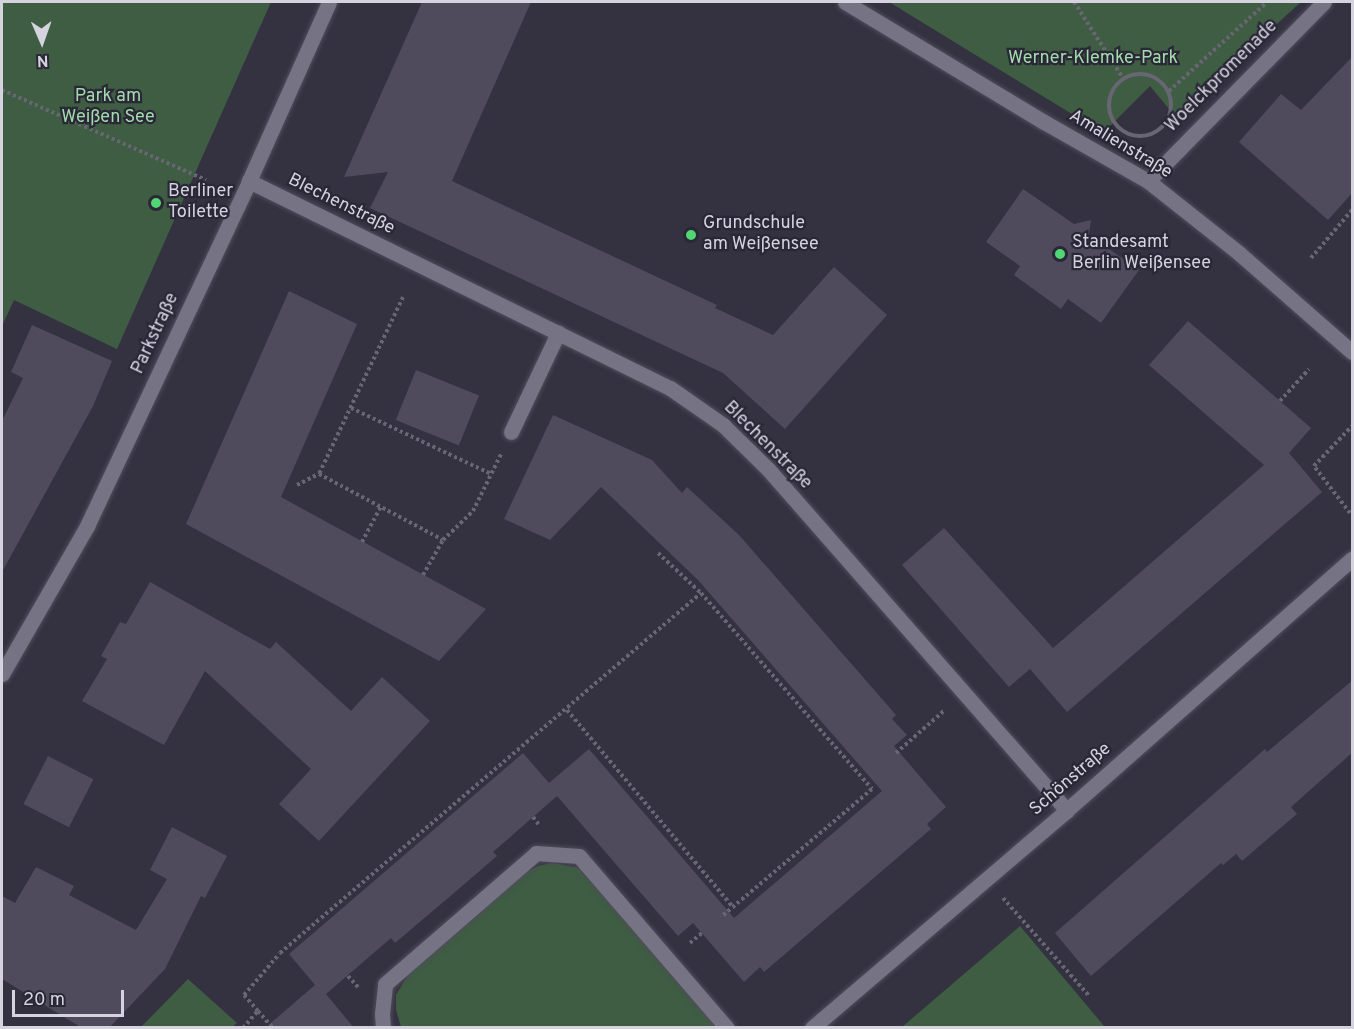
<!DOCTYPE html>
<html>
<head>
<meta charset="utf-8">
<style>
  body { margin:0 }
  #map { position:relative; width:1354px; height:1029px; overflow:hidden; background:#343141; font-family:Overpass,sans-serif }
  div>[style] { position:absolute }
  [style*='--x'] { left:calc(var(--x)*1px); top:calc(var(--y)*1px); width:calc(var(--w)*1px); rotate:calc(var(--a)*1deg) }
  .green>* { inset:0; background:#3e5d43 }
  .building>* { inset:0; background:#4f4b5d; transform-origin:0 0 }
  .path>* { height:4px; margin-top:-2px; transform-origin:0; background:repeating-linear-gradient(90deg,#696674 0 3px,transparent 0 6px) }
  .path>.ring { margin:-2px; padding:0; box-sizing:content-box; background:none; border:4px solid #696674; border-radius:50% }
  .roads { filter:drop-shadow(0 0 2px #504d5a) drop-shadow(0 0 2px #504d5a) }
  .service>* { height:15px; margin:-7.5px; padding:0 7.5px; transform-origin:7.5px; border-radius:7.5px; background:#767385 }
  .minor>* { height:15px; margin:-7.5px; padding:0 7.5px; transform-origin:7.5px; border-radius:7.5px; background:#767385 }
  .tertiary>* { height:15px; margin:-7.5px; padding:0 7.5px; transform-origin:7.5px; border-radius:7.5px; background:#767385 }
  .dots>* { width:16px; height:16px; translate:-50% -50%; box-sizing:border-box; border:3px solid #2a2737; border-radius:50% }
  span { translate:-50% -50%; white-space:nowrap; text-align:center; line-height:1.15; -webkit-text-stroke:4.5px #2a2737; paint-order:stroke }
  .park-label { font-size:18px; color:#a2dcab }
  .street-label { font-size:18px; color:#d5d3de }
  .poi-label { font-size:18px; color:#d5d3de }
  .left { translate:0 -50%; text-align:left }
  .frame { position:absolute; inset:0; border:3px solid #d5d3de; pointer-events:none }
  .north { position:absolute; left:12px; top:12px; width:60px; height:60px; -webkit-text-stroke:4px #2a2737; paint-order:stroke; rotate:178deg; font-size:16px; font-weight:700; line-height:24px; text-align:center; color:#d5d3de }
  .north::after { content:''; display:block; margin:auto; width:21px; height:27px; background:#d5d3de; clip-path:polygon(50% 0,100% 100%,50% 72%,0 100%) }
  .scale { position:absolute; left:12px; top:990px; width:112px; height:27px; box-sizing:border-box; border:3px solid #d5d3de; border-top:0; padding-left:8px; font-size:18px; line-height:21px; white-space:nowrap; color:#d5d3de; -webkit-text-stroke:4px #2a2737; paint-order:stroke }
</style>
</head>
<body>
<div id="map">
  <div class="green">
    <i style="clip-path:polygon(2px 2px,271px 2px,117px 349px,14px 300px,2px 326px)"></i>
    <i style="clip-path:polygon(889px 2px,1301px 2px,1175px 116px,1150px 86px,1103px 133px)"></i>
    <i style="clip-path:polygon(552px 863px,580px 868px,596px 882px,717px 1027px,401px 1027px,396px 1010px,396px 995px,409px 973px,525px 873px,538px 866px)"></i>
    <i style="clip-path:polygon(1020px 926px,1105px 1027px,902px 1027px)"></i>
    <i style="clip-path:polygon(188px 979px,237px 1023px,232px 1027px,141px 1027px)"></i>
  </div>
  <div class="building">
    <i style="clip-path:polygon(422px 2px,531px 2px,452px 181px,717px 305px,715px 308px,773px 335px,834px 267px,887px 315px,785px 429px,723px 373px,370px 208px,388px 172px,344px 177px)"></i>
    <i style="clip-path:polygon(1353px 56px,1353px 192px,1328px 220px,1239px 142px,1281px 94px,1301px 110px)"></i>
    <i style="clip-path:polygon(1023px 189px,1074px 224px,1091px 220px,1089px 235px,1139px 270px,1101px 323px,1068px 299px,1061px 309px,1014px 275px,1020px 266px,986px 242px)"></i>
    <i style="clip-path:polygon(289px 291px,357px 324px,281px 497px,486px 609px,439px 661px,186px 524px)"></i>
    <i style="clip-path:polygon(1188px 321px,1311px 428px,1289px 453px,1322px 492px,1067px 712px,1030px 669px,1009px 687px,902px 565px,944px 528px,1053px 648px,1264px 465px,1149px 365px)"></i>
    <i style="clip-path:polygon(32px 325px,112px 361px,93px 406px,2px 572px,2px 421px,23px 378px,11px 372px)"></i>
    <i style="left:416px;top:370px;width:68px;height:54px;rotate:22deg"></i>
    <i style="clip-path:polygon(553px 415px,652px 460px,682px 493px,687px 487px,739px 535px,896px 715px,892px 719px,907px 735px,894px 746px,946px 807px,927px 824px,931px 829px,764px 972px,760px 967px,744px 982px,693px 923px,678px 936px,557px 796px,493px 852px,497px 856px,461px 887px,395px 943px,391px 938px,326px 994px,354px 1028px,265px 1028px,315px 985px,289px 954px,523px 753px,549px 783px,589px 749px,734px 918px,882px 791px,698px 580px,601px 487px,550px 540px,504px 519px)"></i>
    <i style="clip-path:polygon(150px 582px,270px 649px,276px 642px,351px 711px,382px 677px,430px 721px,319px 841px,279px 804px,311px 769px,205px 671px,164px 745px,82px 701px,107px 659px,101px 656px,120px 622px,126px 624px)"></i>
    <i style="clip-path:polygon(1353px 680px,1353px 752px,1291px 807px,1297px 814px,1242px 861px,1236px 854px,1223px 865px,1221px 863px,1091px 976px,1055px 933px,1265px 749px,1267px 752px)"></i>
    <i style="left:48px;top:756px;width:51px;height:54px;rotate:27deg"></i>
    <i style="clip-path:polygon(172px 827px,227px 856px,205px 898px,201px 896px,165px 969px,109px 1028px,82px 1028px,2px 979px,2px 896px,15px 903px,36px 867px,74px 886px,69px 895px,136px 930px,167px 879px,150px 870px)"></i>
  </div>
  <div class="path">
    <i style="--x:1074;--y:2;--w:90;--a:57.2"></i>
    <i class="ring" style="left:1109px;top:74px;width:58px;height:58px"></i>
    <i style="--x:2;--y:90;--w:223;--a:23.8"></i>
    <i style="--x:1169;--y:91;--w:132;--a:-42.2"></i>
    <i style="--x:1311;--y:258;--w:63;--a:-49.5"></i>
    <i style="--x:403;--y:297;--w:196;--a:115.4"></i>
    <i style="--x:319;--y:474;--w:140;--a:28"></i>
    <i style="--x:443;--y:540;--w:42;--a:-44"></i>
    <i style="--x:473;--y:511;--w:64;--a:-63.8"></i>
    <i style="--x:1280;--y:401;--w:43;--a:-47.8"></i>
    <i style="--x:351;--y:408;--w:155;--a:25.2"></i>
    <i style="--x:297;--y:485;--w:25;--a:-27"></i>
    <i style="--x:1350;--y:513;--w:59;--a:-127.5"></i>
    <i style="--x:1314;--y:466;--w:55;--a:-46.5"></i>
    <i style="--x:362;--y:542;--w:40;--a:-62"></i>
    <i style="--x:658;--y:553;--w:59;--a:42.9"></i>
    <i style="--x:701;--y:593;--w:260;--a:48.9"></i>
    <i style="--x:872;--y:789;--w:198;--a:139.7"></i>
    <i style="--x:423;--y:575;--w:40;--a:-60.3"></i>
    <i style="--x:567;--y:710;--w:258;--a:49.9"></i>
    <i style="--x:896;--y:753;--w:65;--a:-41.3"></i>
    <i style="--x:533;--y:817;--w:11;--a:52"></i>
    <i style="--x:1003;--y:898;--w:132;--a:48.7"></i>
    <i style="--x:690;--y:943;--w:17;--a:-40"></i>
    <i style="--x:348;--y:976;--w:15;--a:48"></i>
    <i style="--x:258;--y:1011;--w:21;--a:-131"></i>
    <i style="--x:244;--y:995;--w:55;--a:-49.4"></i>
    <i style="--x:280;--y:953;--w:554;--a:-40.53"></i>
    <i style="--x:243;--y:1028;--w:23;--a:-49"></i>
    <i style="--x:258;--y:1011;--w:23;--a:49"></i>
  </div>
  <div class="roads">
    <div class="service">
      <i style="--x:511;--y:432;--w:110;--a:-64.6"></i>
      <i style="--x:383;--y:1028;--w:14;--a:-94"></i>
      <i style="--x:382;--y:1014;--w:30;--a:-84"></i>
      <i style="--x:385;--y:984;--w:200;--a:-40.9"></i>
      <i style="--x:536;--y:853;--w:43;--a:4"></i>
      <i style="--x:579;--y:856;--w:227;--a:49.3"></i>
    </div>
    <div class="minor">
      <i style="--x:845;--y:2;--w:232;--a:31.1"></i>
      <i style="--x:1044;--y:122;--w:120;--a:29.6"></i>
      <i style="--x:1148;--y:181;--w:117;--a:38.4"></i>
      <i style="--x:1240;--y:254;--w:149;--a:41.2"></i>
      <i style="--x:249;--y:181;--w:469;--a:26.2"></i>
      <i style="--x:670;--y:388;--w:65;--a:34.9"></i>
      <i style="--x:723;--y:425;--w:63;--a:44.4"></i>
      <i style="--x:768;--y:469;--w:454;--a:48.8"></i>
      <i style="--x:1148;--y:181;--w:251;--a:-45.5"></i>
      <i style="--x:812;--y:1028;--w:335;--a:-40.5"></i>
      <i style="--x:1067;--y:810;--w:380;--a:-41.4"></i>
    </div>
    <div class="tertiary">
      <i style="--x:2;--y:674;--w:171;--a:-60.1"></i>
      <i style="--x:87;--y:526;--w:381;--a:-64.8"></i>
      <i style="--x:249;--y:181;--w:196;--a:-65.9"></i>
    </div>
  </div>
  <div class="dots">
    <i style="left:156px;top:203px;background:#51d674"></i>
    <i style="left:691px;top:235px;background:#51d674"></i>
    <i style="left:1060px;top:254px;background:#51d674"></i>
  </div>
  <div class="park-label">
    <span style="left:1093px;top:59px">Werner-Klemke-Park</span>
    <span style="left:108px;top:108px">Park am<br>Weißen See</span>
  </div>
  <div class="street-label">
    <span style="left:1222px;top:77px;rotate:-45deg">Woelckpromenade</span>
    <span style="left:1120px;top:145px;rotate:31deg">Amalienstraße</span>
    <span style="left:341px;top:205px;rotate:26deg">Blechenstraße</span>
    <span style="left:156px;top:334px;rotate:-65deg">Parkstraße</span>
    <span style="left:767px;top:446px;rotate:45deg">Blechenstraße</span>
    <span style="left:1071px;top:780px;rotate:-41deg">Schönstraße</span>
  </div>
  <div class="poi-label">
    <span class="left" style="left:168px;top:203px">Berliner<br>Toilette</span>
    <span class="left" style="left:703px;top:235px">Grundschule<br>am Weißensee</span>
    <span class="left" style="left:1072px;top:254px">Standesamt<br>Berlin Weißensee</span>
  </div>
  <div class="frame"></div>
  <div class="north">N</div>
  <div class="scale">20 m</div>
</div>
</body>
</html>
